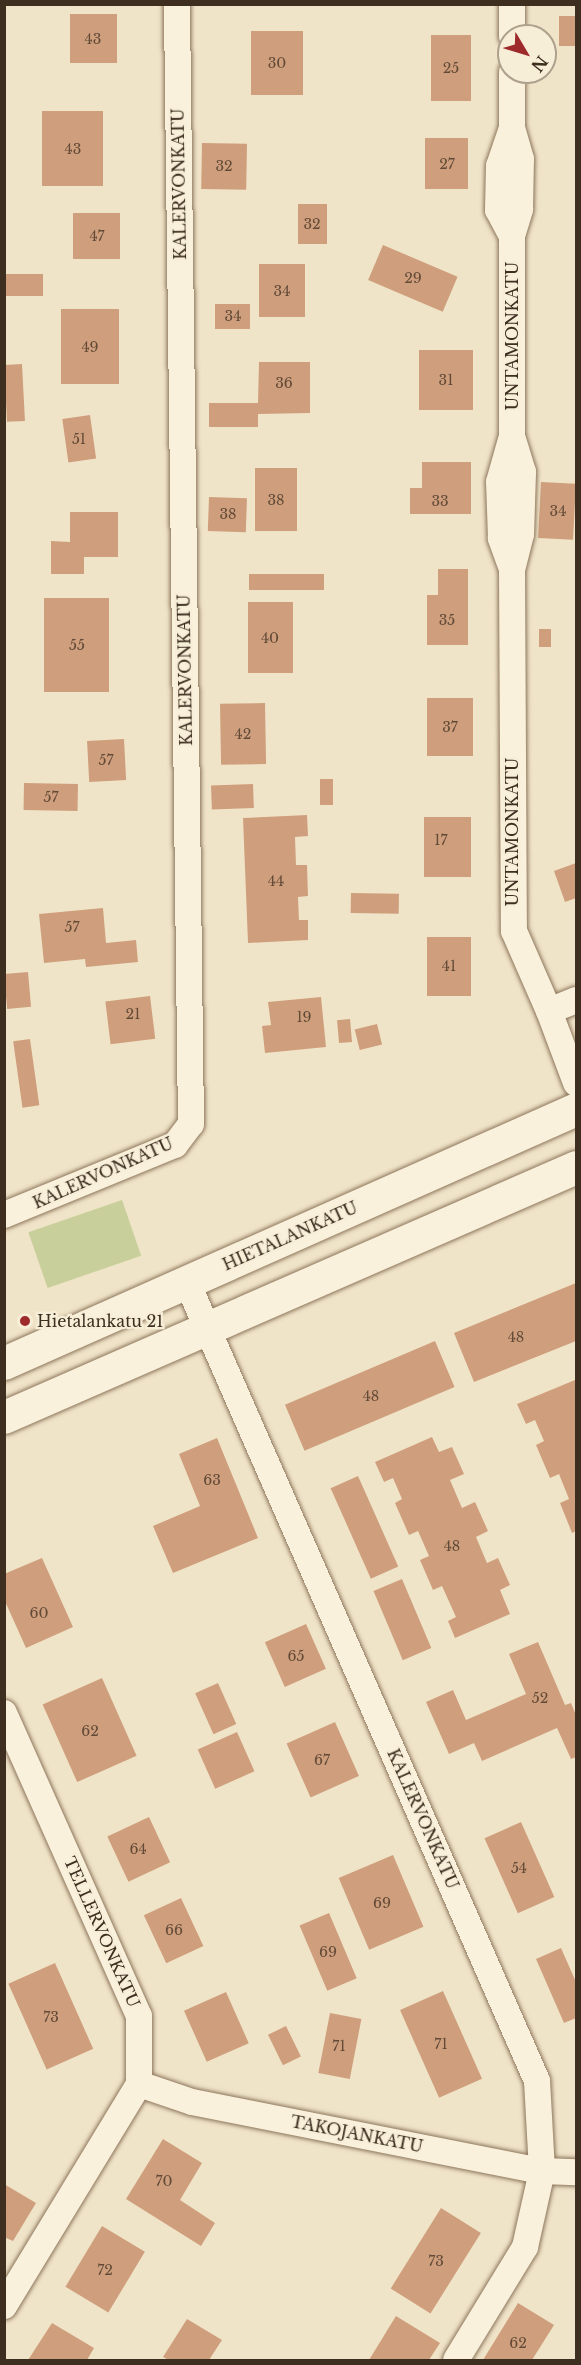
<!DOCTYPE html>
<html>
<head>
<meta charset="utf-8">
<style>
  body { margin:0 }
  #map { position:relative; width:581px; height:2365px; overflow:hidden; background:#f0e4c8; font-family:"Libre Baskerville",serif }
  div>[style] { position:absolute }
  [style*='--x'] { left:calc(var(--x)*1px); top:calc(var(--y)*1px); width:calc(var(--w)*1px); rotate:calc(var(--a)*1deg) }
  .green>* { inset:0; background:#c9cf9b; transform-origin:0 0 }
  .building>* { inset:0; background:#cf9f7d; transform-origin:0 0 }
  .roads { filter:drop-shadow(0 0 2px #8d765c) drop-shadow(0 0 2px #8d765c) }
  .minor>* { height:26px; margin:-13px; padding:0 13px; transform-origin:13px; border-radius:13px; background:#faf1dc }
  .secondary>* { height:33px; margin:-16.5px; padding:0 16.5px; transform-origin:16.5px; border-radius:16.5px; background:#faf1dc }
  .dots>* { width:16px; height:16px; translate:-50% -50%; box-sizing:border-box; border:3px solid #f7eed8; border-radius:50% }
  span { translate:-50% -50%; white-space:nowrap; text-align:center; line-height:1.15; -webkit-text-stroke:4.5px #f7eed8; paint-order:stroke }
  .number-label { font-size:14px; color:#624a37 }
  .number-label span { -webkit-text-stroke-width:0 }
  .street-label { font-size:16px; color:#3d2e20 }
  .poi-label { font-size:16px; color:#3d2e20 }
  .left { translate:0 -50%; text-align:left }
  .frame { position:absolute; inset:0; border:6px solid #3d2e20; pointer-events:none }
  .north { position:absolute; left:497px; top:24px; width:60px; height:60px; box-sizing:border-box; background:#f7eed8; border:2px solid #ada18e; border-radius:50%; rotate:128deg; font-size:16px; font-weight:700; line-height:24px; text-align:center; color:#3d2e20 }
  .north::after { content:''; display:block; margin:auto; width:21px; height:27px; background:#9e2a2b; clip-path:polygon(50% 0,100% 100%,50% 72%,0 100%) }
</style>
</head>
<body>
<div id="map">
  <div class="green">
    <i style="left:122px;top:1200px;width:59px;height:99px;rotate:71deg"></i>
  </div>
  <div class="building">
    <i style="left:70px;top:14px;width:47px;height:49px"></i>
    <i style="left:559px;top:16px;width:17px;height:30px"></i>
    <i style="left:251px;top:31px;width:52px;height:64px"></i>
    <i style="left:431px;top:35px;width:40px;height:66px"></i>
    <i style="left:42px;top:111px;width:61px;height:75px"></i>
    <i style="left:425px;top:138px;width:43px;height:51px"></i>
    <i style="left:202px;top:143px;width:45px;height:46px;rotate:1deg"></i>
    <i style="left:298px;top:204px;width:29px;height:40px"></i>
    <i style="left:73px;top:213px;width:47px;height:46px"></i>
    <i style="left:383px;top:245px;width:81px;height:38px;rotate:23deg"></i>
    <i style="left:259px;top:264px;width:46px;height:53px"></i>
    <i style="left:4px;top:274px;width:39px;height:22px"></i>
    <i style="left:215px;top:304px;width:35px;height:25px"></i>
    <i style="left:119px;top:309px;width:75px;height:58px;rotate:90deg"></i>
    <i style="left:419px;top:350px;width:54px;height:60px"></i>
    <i style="clip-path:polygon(259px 362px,310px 362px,310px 413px,258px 414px,258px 427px,209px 427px,209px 403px,258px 403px)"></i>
    <i style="left:22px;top:364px;width:57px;height:18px;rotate:87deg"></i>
    <i style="left:90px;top:415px;width:44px;height:28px;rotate:82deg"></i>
    <i style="clip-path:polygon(422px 462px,471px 462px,471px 514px,410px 514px,410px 488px,422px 488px)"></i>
    <i style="left:255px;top:468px;width:42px;height:63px"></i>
    <i style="left:541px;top:482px;width:35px;height:56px;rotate:3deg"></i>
    <i style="left:209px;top:497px;width:38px;height:34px;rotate:2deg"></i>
    <i style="clip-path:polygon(70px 512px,118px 512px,118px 557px,84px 557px,84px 574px,51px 574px,51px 541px,70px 542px)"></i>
    <i style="clip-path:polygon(438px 569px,468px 569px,468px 645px,427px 645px,427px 595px,438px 595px)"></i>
    <i style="left:249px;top:574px;width:75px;height:16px"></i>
    <i style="left:44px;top:598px;width:65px;height:94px"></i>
    <i style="left:248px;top:602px;width:45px;height:71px"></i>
    <i style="left:539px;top:629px;width:12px;height:18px"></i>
    <i style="left:427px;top:698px;width:46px;height:58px"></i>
    <i style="left:265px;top:703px;width:61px;height:45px;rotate:89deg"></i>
    <i style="left:124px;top:739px;width:41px;height:37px;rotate:87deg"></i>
    <i style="left:320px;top:779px;width:13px;height:26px"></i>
    <i style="left:24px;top:783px;width:54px;height:27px;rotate:1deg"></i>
    <i style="left:253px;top:784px;width:24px;height:42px;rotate:88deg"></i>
    <i style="clip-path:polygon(307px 815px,308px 836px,295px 837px,296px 865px,307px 865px,308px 896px,298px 897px,299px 920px,308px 920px,308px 940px,248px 943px,243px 818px)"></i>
    <i style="left:424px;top:817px;width:47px;height:60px"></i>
    <i style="clip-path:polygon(576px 863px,576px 898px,565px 902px,554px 871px)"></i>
    <i style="left:351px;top:893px;width:48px;height:20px;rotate:1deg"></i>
    <i style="clip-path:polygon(103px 908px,106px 943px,136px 940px,138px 962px,86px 967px,85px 959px,44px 963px,39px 914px)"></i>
    <i style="left:427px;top:937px;width:44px;height:59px"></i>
    <i style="left:28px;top:972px;width:35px;height:24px;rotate:85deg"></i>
    <i style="left:150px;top:996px;width:43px;height:45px;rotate:83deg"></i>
    <i style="clip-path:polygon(321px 997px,326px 1047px,265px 1053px,262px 1026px,271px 1025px,268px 1002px)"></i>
    <i style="left:350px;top:1019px;width:23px;height:13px;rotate:85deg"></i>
    <i style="left:377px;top:1024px;width:21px;height:23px;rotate:76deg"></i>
    <i style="left:30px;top:1039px;width:67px;height:17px;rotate:82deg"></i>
    <i style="clip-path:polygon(576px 1283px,576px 1341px,474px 1382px,454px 1333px)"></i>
    <i style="left:435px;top:1341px;width:50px;height:163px;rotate:67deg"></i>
    <i style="clip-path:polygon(575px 1380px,576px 1531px,572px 1533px,560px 1503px,569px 1499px,559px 1474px,550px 1478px,536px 1445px,544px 1441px,535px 1420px,526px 1424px,517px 1404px)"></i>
    <i style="clip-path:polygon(432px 1437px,439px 1452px,452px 1447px,464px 1474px,450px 1480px,462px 1508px,475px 1502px,488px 1531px,476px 1537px,487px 1563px,498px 1558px,510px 1585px,500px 1590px,510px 1614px,455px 1638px,448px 1621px,456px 1617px,442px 1586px,433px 1590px,420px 1560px,429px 1556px,418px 1531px,409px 1535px,395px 1503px,402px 1499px,393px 1478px,384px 1482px,375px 1462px)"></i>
    <i style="clip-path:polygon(217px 1438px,258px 1538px,173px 1573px,153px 1526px,200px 1506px,179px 1454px)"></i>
    <i style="left:358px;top:1476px;width:99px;height:30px;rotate:66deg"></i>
    <i style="clip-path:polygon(42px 1558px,73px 1627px,26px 1648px,4px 1599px,4px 1574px)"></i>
    <i style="left:402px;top:1579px;width:75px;height:31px;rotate:67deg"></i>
    <i style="left:306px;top:1624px;width:49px;height:45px;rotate:66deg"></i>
    <i style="clip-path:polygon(538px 1642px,565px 1705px,571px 1703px,576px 1715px,576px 1757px,571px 1759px,557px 1728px,482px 1761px,474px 1743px,449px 1754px,426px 1702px,453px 1690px,466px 1720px,526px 1694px,509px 1654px)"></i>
    <i style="left:102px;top:1678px;width:85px;height:65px;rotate:66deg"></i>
    <i style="left:218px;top:1683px;width:45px;height:25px;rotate:66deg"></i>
    <i style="left:335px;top:1722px;width:59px;height:53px;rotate:66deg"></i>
    <i style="left:237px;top:1732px;width:43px;height:43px;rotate:66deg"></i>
    <i style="left:149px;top:1817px;width:50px;height:46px;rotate:65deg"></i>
    <i style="left:521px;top:1822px;width:82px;height:40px;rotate:66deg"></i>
    <i style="left:393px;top:1855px;width:78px;height:59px;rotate:67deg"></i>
    <i style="left:181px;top:1898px;width:53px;height:41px;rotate:65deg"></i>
    <i style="left:329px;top:1913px;width:71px;height:32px;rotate:67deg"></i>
    <i style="clip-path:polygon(561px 1948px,576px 1982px,576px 2018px,564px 2023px,536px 1959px)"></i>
    <i style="left:55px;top:1963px;width:94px;height:51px;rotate:66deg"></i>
    <i style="left:443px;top:1991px;width:96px;height:47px;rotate:66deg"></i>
    <i style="left:226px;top:1992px;width:56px;height:46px;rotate:66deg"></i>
    <i style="left:330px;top:2013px;width:32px;height:61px;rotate:11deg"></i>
    <i style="left:286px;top:2026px;width:34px;height:20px;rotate:64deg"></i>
    <i style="clip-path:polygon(163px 2139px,202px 2163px,180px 2200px,215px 2223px,201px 2246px,126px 2199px)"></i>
    <i style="clip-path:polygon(4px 2184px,36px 2203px,13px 2241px,4px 2237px)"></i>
    <i style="left:441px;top:2208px;width:47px;height:95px;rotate:32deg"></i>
    <i style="left:102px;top:2226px;width:50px;height:71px;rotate:31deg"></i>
    <i style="clip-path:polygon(518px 2303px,554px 2325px,532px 2360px,483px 2360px)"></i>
    <i style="clip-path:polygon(396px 2316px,440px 2343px,429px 2360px,369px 2360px)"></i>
    <i style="clip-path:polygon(187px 2319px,222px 2340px,209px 2360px,169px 2360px,163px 2357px)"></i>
    <i style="clip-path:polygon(52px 2323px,94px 2348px,87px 2360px,28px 2360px)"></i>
  </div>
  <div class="roads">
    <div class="minor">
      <i style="--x:512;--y:4;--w:32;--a:90"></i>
      <i style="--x:512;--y:72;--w:56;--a:90"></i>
      <i style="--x:512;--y:436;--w:200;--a:-90"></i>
      <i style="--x:512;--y:236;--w:28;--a:-73"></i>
      <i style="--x:520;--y:209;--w:50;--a:-88.9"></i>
      <i style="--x:521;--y:159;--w:32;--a:-106"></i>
      <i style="--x:512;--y:128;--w:40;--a:108.9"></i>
      <i style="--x:499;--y:166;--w:44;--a:91.3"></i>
      <i style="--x:498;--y:210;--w:30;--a:62"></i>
      <i style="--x:512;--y:569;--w:33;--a:-110"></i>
      <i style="--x:501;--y:538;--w:56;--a:-92"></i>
      <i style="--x:499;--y:482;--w:48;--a:-74.2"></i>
      <i style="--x:512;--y:436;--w:38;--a:73"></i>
      <i style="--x:523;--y:472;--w:62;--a:91.8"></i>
      <i style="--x:521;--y:534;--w:36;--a:104"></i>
      <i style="--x:512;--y:569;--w:362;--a:89.7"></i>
      <i style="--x:514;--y:931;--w:87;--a:66.4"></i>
      <i style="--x:549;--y:1011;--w:77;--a:69.4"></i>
      <i style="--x:549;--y:1011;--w:29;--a:-22"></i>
      <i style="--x:4;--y:1215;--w:185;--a:-22.3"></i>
      <i style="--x:175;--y:1145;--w:26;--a:-53"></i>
      <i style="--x:191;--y:1124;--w:1120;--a:-90.72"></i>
      <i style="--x:187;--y:1282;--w:872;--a:66.34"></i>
      <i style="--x:537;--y:2081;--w:90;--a:86.8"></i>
      <i style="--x:542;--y:2171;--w:78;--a:102.6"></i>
      <i style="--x:525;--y:2247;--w:132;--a:121.4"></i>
      <i style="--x:4;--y:1713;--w:332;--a:66"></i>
      <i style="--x:139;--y:2016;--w:68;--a:90"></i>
      <i style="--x:139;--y:2084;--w:260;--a:121.3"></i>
      <i style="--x:139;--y:2084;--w:56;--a:18.8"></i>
      <i style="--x:192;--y:2102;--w:357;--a:11.2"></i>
      <i style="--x:542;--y:2171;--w:34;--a:2"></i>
    </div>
    <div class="secondary">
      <i style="--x:4;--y:1363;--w:626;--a:-23.94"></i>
      <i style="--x:4;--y:1417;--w:624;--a:-23.61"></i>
    </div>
  </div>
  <div class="dots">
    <i style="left:25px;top:1321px;background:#9e2a2b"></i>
  </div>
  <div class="number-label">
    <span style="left:93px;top:39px">43</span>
    <span style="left:277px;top:63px">30</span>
    <span style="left:451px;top:68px">25</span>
    <span style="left:73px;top:149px">43</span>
    <span style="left:447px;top:164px">27</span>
    <span style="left:224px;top:166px">32</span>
    <span style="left:312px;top:224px">32</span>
    <span style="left:97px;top:236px">47</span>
    <span style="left:413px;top:278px">29</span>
    <span style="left:282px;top:291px">34</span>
    <span style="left:233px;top:316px">34</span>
    <span style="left:90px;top:347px">49</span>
    <span style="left:446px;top:380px">31</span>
    <span style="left:284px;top:383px">36</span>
    <span style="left:79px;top:439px">51</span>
    <span style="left:276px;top:500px">38</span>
    <span style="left:440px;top:501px">33</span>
    <span style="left:558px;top:511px">34</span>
    <span style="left:228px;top:514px">38</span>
    <span style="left:447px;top:620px">35</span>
    <span style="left:270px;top:638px">40</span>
    <span style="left:77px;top:645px">55</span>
    <span style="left:450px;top:727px">37</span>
    <span style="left:243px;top:734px">42</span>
    <span style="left:106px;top:760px">57</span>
    <span style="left:51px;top:797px">57</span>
    <span style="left:441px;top:840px">17</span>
    <span style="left:276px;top:881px">44</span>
    <span style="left:72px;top:927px">57</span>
    <span style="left:449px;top:966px">41</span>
    <span style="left:133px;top:1014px">21</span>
    <span style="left:304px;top:1017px">19</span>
    <span style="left:516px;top:1337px">48</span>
    <span style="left:371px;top:1396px">48</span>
    <span style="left:212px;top:1480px">63</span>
    <span style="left:452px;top:1546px">48</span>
    <span style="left:39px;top:1613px">60</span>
    <span style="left:296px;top:1656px">65</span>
    <span style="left:540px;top:1698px">52</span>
    <span style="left:90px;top:1731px">62</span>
    <span style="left:322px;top:1760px">67</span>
    <span style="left:138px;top:1849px">64</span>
    <span style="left:519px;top:1868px">54</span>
    <span style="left:382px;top:1903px">69</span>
    <span style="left:174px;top:1930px">66</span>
    <span style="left:328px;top:1952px">69</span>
    <span style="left:51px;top:2017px">73</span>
    <span style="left:441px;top:2044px">71</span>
    <span style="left:339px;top:2046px">71</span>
    <span style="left:164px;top:2181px">70</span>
    <span style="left:436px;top:2261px">73</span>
    <span style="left:105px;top:2270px">72</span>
    <span style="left:518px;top:2343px">62</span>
  </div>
  <div class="street-label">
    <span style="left:179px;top:184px;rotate:-91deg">KALERVONKATU</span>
    <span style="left:512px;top:336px;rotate:-90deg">UNTAMONKATU</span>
    <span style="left:185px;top:670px;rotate:-91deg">KALERVONKATU</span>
    <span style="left:512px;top:832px;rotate:-90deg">UNTAMONKATU</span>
    <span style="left:103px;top:1173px;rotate:-24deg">KALERVONKATU</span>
    <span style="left:290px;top:1236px;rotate:-24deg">HIETALANKATU</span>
    <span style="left:423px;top:1819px;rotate:66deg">KALERVONKATU</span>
    <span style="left:102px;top:1932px;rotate:66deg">TELLERVONKATU</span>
    <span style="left:357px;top:2134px;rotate:11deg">TAKOJANKATU</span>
  </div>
  <div class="poi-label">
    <span class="left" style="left:37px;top:1321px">Hietalankatu 21</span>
  </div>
  <div class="frame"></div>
  <div class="north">N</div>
</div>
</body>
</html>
